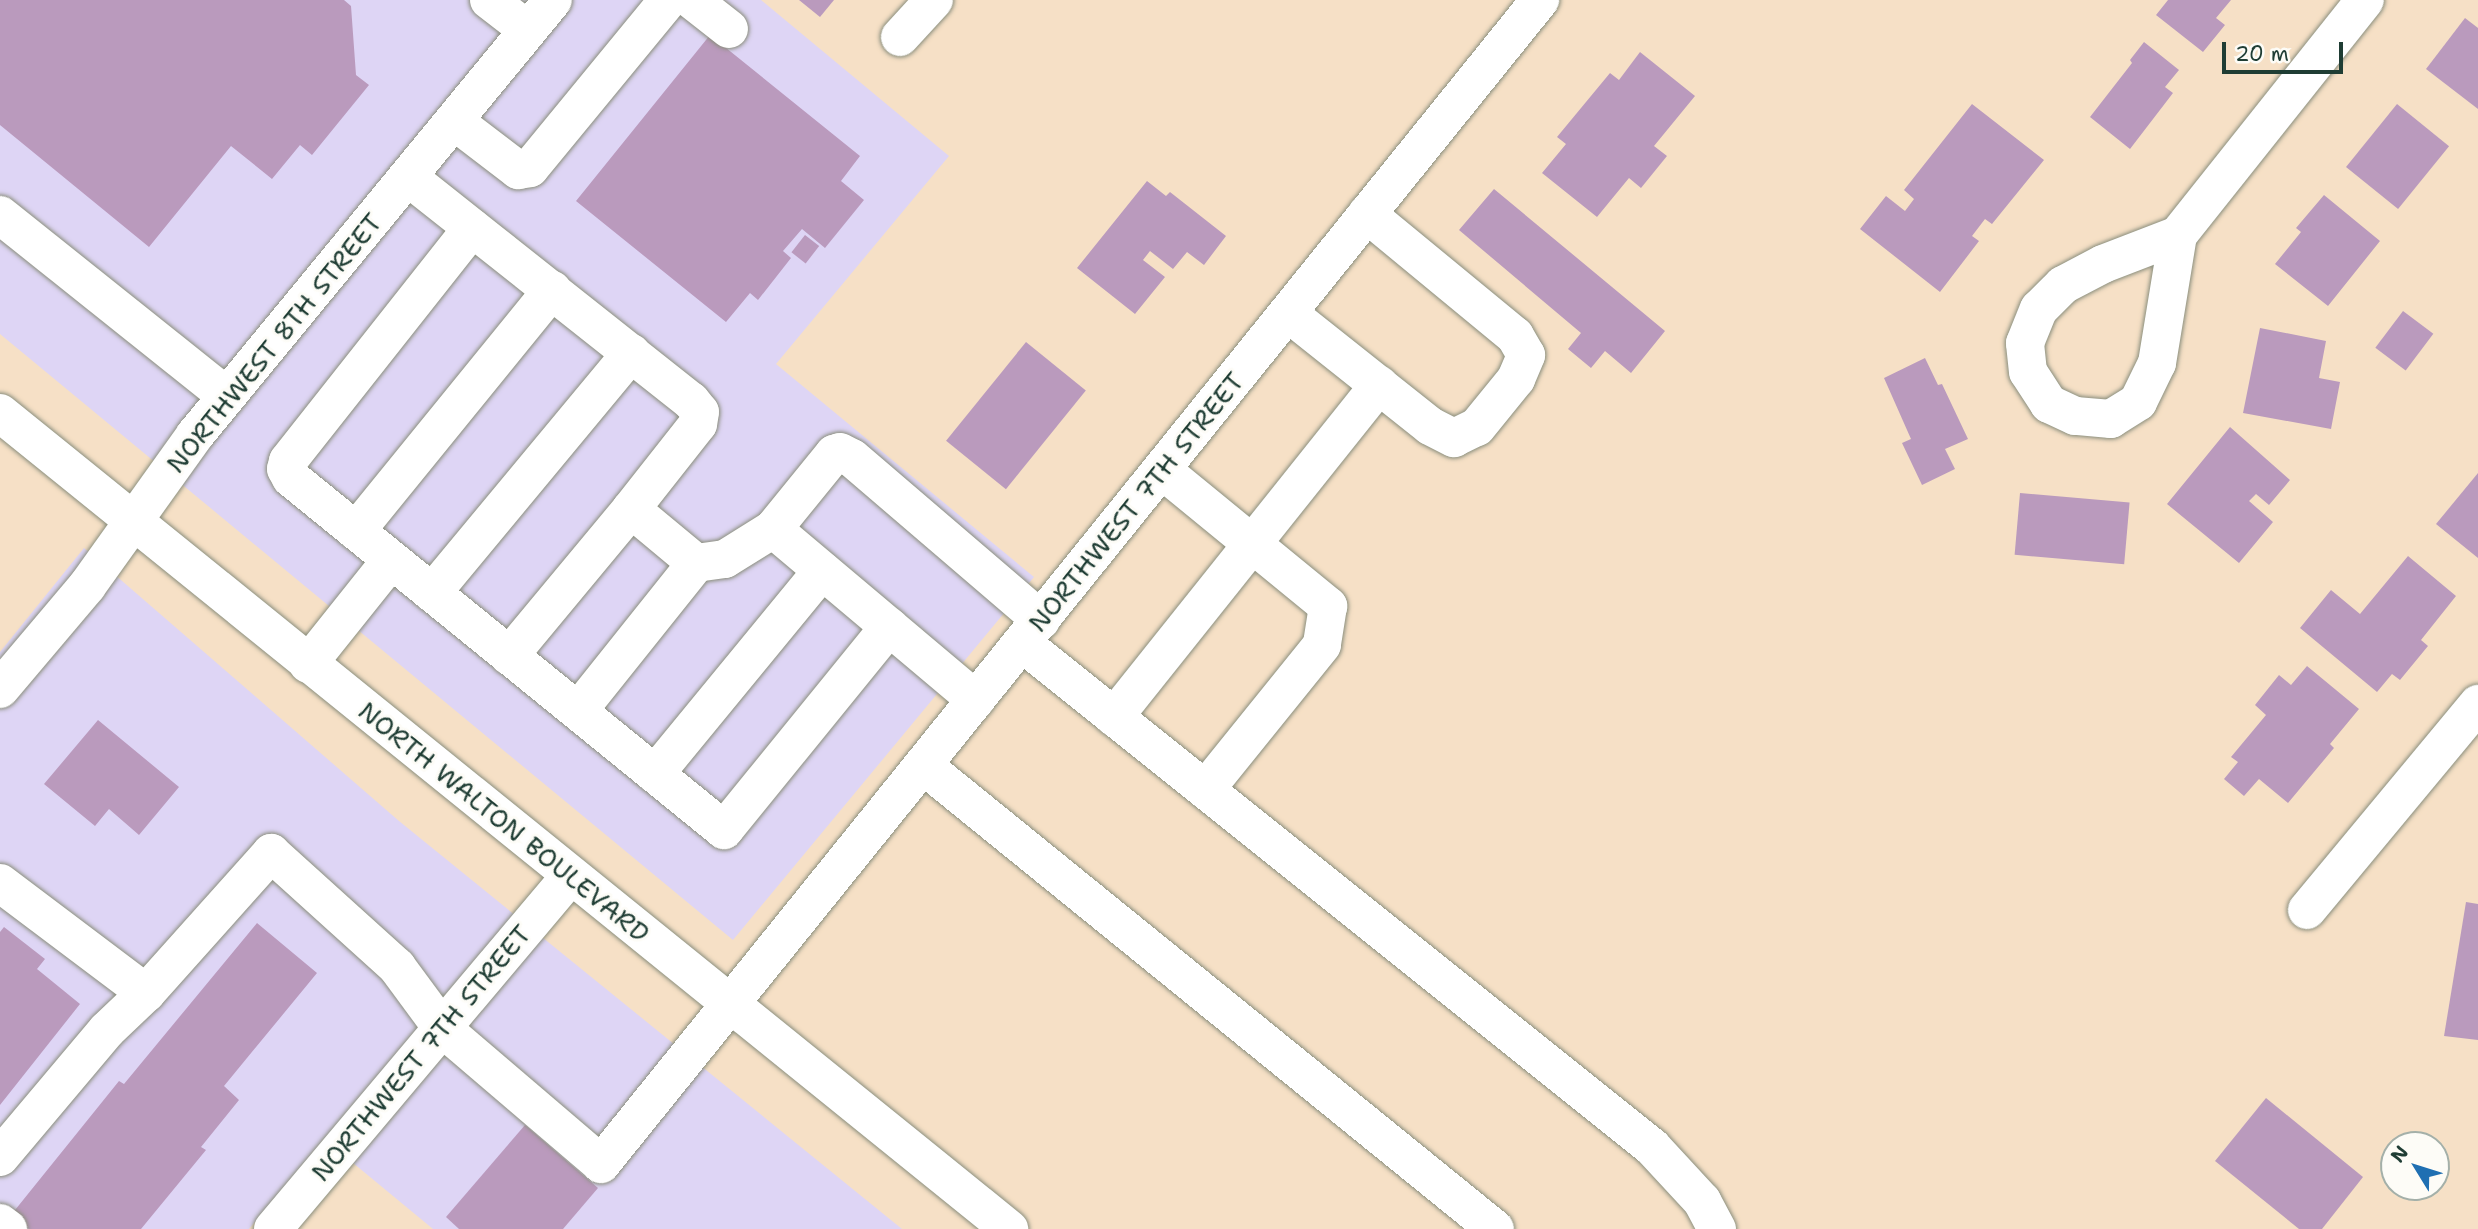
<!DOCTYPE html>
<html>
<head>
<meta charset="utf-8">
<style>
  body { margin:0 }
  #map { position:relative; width:2478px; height:1229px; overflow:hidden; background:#f6e0c6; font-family:"Shantell Sans",sans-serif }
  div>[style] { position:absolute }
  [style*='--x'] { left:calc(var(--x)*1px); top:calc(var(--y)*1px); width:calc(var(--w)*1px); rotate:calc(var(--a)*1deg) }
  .built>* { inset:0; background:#ded5f5 }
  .building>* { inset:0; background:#ba9abd; transform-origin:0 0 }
  .roads { filter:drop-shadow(0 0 2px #8a8e7d) drop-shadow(0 0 2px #8a8e7d) }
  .minor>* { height:38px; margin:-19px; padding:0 19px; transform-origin:19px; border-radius:19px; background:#fff }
  .major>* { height:38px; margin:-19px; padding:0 19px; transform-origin:19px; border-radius:19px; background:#fff }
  span { translate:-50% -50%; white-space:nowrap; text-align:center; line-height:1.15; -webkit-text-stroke:6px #fdfcf7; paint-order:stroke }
  .street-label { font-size:26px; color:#1f3d34 }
  .north { position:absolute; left:2380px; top:1131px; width:70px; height:70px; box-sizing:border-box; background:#fdfcf7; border:2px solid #a4b0a9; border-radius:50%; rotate:308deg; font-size:19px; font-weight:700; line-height:28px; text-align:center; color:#1f3d34 }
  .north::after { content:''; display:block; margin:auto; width:24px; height:32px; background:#1f6fb2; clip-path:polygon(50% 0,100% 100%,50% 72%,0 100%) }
  .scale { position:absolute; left:2222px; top:42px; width:121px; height:32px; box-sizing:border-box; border:4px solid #1f3d34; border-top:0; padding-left:9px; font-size:21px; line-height:24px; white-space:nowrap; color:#1f3d34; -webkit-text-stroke:5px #fdfcf7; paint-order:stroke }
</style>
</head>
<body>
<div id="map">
  <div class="built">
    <i style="clip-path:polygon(0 0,761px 0,949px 156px,776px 364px,1034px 577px,733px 940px,0 334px)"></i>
    <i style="clip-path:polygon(84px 548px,399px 821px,902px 1229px,433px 1229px,324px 1139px,249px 1229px,0 1229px,0 652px)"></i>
  </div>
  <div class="building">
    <i style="clip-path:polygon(0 0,344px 0,351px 6px,356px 75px,369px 85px,312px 155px,300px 145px,272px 179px,231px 146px,149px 247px,0 125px)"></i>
    <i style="clip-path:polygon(799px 0,834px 0,820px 17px)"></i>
    <i style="clip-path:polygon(2168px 0,2231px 0,2216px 18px,2225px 25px,2203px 52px,2156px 15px)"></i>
    <i style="clip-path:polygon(2465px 18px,2478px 28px,2478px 109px,2426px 69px)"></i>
    <i style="clip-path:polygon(710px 35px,860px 156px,841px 181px,864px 200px,825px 248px,802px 229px,783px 251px,791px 258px,758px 300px,750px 293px,726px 322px,576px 201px)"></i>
    <i style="clip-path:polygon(2144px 42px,2179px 70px,2165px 87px,2173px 93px,2130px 149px,2090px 117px,2132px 63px,2130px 60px)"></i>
    <i style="clip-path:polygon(1640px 52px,1695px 96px,1654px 146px,1667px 156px,1641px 188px,1629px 178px,1597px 217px,1542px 173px,1566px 144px,1557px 137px,1610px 73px,1619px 80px)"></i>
    <i style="clip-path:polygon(1972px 104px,2044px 160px,1992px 224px,1985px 219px,1972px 236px,1979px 241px,1940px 292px,1860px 229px,1886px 196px,1905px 211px,1914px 199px,1904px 190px)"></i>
    <i style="left:2397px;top:104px;width:67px;height:81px;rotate:39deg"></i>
    <i style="clip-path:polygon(1147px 181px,1166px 196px,1170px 192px,1226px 236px,1204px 265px,1187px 252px,1173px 269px,1150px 251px,1143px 260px,1165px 277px,1135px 314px,1077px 268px)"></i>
    <i style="clip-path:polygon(1494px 189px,1665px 331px,1631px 373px,1605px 351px,1591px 368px,1568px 349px,1581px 333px,1459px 230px)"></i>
    <i style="clip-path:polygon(2324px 195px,2380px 241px,2328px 306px,2275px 264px,2301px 232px,2296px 228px)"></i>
    <i style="left:805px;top:235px;width:18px;height:22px;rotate:38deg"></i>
    <i style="left:2403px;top:311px;width:38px;height:46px;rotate:37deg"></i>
    <i style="clip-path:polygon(2260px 328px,2326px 341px,2319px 378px,2340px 382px,2331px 429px,2243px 413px)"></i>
    <i style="left:1026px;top:342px;width:77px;height:127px;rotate:39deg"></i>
    <i style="clip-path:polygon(1925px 358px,1938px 385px,1942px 384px,1968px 439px,1945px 449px,1955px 469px,1922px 485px,1902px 443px,1911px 439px,1884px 378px)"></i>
    <i style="clip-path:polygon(2230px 427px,2290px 480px,2269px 505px,2256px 494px,2249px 501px,2273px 522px,2239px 563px,2167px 504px)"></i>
    <i style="clip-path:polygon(2478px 473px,2478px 558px,2436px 524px)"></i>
    <i style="left:2020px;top:493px;width:110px;height:62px;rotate:5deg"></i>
    <i style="clip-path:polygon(2408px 556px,2456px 596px,2421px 640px,2428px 646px,2400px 680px,2392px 674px,2377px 692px,2300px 628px,2331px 590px,2360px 614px)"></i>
    <i style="clip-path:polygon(2307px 666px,2359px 709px,2330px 744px,2334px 748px,2288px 803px,2259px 779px,2244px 796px,2224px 779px,2238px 762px,2231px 757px,2266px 715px,2255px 705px,2279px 675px,2291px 685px)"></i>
    <i style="clip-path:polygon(98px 720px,179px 787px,139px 835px,109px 809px,95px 826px,44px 784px)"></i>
    <i style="clip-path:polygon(2466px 902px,2478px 904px,2478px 1040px,2444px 1036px)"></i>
    <i style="clip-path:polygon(257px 923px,317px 973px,224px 1086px,239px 1100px,201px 1147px,206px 1150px,141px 1229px,29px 1229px,11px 1215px,119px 1081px,124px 1084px)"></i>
    <i style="clip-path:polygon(4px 927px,45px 959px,37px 969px,80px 1004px,0 1105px,0 932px)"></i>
    <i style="clip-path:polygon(2266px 1098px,2363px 1177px,2322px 1229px,2299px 1229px,2215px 1161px)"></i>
    <i style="clip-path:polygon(525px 1125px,598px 1188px,563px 1229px,459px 1229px,446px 1217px)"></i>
  </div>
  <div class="roads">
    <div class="minor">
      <i style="--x:489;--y:0;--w:49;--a:37.6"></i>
      <i style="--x:692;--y:0;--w:47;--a:38.1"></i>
      <i style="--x:900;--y:37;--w:50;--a:-47.4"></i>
      <i style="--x:454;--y:121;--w:81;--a:37.4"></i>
      <i style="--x:518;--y:170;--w:12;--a:-9"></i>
      <i style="--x:530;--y:168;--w:217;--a:-50.6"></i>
      <i style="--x:408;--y:177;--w:361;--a:38.4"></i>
      <i style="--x:691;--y:401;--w:14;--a:51"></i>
      <i style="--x:700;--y:412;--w:12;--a:99"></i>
      <i style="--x:698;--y:424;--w:108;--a:128.2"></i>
      <i style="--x:631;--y:509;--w:85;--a:39.7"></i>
      <i style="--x:696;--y:563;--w:29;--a:-8"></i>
      <i style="--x:725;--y:559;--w:57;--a:-32"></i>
      <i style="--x:773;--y:529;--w:265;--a:40.1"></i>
      <i style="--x:0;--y:215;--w:290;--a:38.6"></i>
      <i style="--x:472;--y:228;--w:297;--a:128.3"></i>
      <i style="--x:288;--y:461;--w:8;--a:104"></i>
      <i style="--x:286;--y:469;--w:10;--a:61"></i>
      <i style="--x:291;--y:478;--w:558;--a:39.11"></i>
      <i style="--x:724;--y:830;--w:262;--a:-50.9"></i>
      <i style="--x:2178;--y:235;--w:130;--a:99.3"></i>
      <i style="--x:2157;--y:363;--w:43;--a:116"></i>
      <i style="--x:2138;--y:402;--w:32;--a:148"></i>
      <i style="--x:2111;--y:419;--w:36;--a:-175"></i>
      <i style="--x:2075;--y:416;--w:29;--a:-155"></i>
      <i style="--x:2049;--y:404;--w:38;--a:-123"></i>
      <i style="--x:2028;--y:372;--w:29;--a:-96"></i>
      <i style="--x:2025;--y:343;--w:37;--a:-68"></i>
      <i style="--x:2039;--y:309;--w:34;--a:-45"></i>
      <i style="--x:2063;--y:285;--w:45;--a:-27.7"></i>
      <i style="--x:2103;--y:264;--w:80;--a:-21.1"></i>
      <i style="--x:2178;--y:235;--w:300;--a:-51.5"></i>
      <i style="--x:1288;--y:313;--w:181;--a:38.5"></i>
      <i style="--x:1430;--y:426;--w:27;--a:27"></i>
      <i style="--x:1454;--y:438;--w:25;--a:-26"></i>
      <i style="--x:1477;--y:427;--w:62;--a:-50.9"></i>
      <i style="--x:1516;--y:379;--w:26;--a:-67"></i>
      <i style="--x:1526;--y:355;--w:22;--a:-120"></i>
      <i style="--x:1515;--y:336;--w:192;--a:-140.5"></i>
      <i style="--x:1162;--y:470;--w:215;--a:39.3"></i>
      <i style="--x:1328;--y:606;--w:39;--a:99"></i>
      <i style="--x:1322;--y:645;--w:186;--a:128.9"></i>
      <i style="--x:773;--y:529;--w:97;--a:-50.9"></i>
      <i style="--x:834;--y:454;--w:6;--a:-18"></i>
      <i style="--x:840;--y:452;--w:13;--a:27"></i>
      <i style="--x:852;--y:458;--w:249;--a:40.6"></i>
      <i style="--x:356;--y:531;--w:311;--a:-50.9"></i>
      <i style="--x:432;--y:593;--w:312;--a:-50.3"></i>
      <i style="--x:1022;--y:643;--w:807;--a:38.66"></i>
      <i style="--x:1652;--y:1147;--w:74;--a:47.2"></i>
      <i style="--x:1702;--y:1201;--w:32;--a:62"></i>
      <i style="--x:509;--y:656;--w:191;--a:-50.3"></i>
      <i style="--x:308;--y:664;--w:133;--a:-51.4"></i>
      <i style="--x:0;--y:689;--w:135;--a:-49.8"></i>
      <i style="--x:87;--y:586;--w:186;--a:-54.4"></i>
      <i style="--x:195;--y:435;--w:563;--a:-50.55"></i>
      <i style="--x:578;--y:711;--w:189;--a:-51.4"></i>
      <i style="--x:1114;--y:717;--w:425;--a:-51.4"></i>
      <i style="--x:924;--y:766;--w:735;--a:39.04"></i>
      <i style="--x:655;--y:774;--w:263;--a:-50.6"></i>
      <i style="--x:0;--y:883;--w:183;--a:37"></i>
      <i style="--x:146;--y:993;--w:188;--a:-48.2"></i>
      <i style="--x:271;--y:853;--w:170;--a:42.1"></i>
      <i style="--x:397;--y:967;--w:76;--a:53.6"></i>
      <i style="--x:442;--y:1028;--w:209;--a:40.5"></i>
      <i style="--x:601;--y:1164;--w:1496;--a:-51.11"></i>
      <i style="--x:2307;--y:910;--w:268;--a:-50.3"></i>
      <i style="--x:0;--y:1157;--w:166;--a:-49.9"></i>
      <i style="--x:107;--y:1030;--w:54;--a:-43.5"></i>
      <i style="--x:0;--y:1223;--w:10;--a:37"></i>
      <i style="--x:273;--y:1229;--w:461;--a:-49.9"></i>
    </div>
    <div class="major">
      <i style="--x:0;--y:413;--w:1298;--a:38.96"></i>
    </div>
  </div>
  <div class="street-label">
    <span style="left:274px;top:343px;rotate:-51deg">NORTHWEST 8TH STREET</span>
    <span style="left:1136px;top:502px;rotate:-51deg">NORTHWEST 7TH STREET</span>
    <span style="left:504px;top:822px;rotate:39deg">NORTH WALTON BOULEVARD</span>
    <span style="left:421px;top:1053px;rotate:-50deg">NORTHWEST 7TH STREET</span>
  </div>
  <div class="north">N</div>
  <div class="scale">20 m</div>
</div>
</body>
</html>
